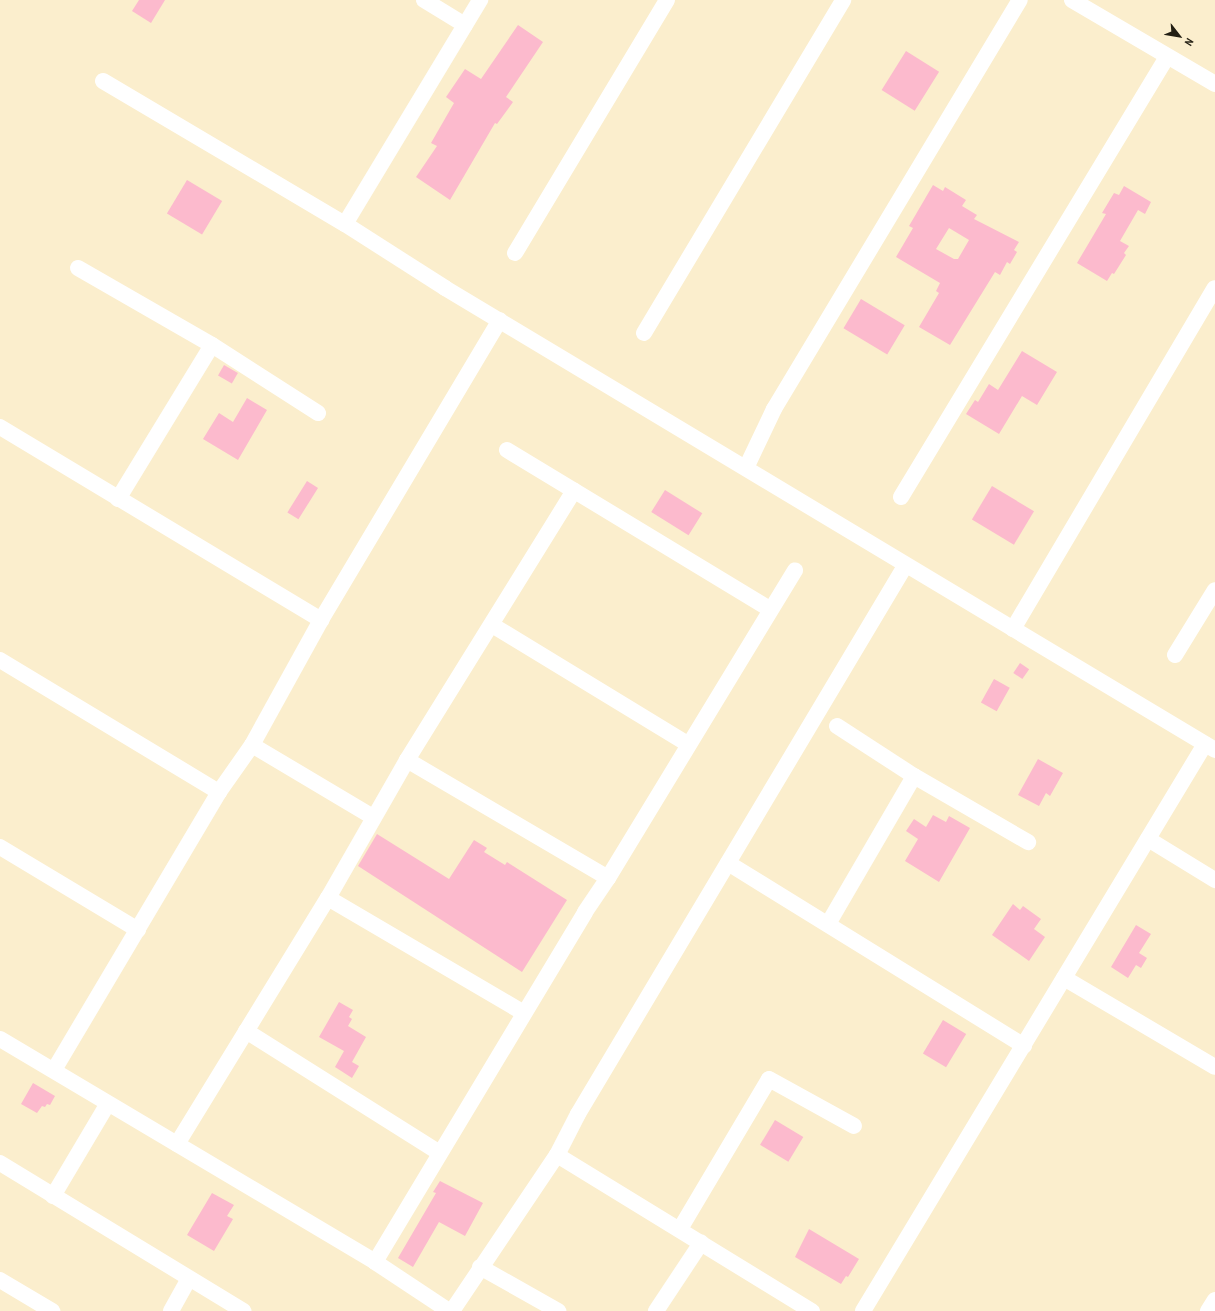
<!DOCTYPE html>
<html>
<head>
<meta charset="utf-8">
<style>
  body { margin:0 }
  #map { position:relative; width:1215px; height:1311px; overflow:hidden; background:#fbeecd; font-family:"Archivo Narrow",sans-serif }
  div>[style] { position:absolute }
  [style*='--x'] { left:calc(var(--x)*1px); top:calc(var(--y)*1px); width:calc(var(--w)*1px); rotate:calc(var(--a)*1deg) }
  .building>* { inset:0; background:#fcbacd; transform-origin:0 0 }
  .street>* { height:16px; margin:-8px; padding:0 8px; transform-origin:8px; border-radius:8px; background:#fff }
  span { translate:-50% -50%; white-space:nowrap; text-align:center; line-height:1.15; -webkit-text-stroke:3px #fbeecd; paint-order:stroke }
  .north { position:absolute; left:1159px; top:16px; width:40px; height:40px; -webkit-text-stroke:3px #fbeecd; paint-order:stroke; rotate:121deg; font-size:11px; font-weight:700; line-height:16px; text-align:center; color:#231f13 }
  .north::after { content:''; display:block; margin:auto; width:14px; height:18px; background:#231f13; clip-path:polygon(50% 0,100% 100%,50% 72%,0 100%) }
</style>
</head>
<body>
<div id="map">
  <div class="building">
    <i style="clip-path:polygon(139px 0,165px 0,151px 23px,132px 11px)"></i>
    <i style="clip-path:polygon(518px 25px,543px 42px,506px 97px,513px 102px,497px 124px,495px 123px,450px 200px,416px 177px,437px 146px,431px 143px,454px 103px,446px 97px,465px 69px,481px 79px)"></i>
    <i style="left:906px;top:51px;width:39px;height:46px;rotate:32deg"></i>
    <i style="left:187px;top:180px;width:41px;height:39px;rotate:31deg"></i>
    <i style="clip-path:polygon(evenodd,933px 185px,943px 191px,945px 187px,966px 200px,962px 206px,977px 215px,974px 219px,1019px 242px,1014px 250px,1017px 252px,1010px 264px,1007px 262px,1000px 275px,995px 272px,950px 345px,919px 327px,939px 293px,936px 291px,940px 283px,896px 257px,913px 228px,909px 226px,933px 185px,949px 228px,969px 240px,958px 259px,954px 259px,936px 249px,949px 228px)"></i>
    <i style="clip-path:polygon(1124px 186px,1151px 202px,1145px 214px,1138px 210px,1120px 241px,1129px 246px,1124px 253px,1126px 255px,1114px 274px,1112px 273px,1107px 281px,1077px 263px,1106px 214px,1102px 213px,1114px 193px,1119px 195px)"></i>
    <i style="left:861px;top:299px;width:51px;height:34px;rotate:31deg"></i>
    <i style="clip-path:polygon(1022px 351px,1057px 372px,1037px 405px,1022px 396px,999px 434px,966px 414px,975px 400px,978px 402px,989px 384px,998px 390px)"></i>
    <i style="left:224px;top:365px;width:16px;height:12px;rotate:30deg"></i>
    <i style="clip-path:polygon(247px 398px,267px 410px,238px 460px,203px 439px,219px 413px,233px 422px)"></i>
    <i style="left:307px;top:481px;width:13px;height:37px;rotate:32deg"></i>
    <i style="left:992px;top:486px;width:49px;height:39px;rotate:31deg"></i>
    <i style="left:665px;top:490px;width:44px;height:26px;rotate:32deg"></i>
    <i style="left:1020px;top:663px;width:11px;height:12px;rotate:34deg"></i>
    <i style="left:994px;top:679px;width:18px;height:27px;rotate:29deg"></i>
    <i style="clip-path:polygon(1038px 759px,1063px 773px,1050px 796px,1046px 793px,1039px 806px,1018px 795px)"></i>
    <i style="clip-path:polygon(933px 815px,946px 822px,949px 816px,970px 828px,939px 882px,905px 861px,918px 839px,906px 831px,914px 819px,926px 827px)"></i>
    <i style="clip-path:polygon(377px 834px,449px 879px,474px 840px,487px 848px,484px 852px,505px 865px,507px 862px,567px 900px,522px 972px,358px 866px)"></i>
    <i style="clip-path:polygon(1013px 904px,1020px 910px,1023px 906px,1041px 919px,1034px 929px,1045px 937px,1029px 961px,992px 935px)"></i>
    <i style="clip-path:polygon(1136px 925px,1151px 934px,1139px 953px,1147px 958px,1141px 968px,1136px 965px,1128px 978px,1111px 967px)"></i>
    <i style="clip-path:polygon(339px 1002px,353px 1010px,349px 1017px,352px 1019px,348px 1026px,366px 1037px,352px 1062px,359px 1066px,352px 1078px,335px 1067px,344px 1051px,319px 1037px)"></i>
    <i style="left:943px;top:1020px;width:27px;height:39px;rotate:31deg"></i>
    <i style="clip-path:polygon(33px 1083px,55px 1096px,50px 1105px,47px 1104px,45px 1107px,42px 1106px,37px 1113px,21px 1104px)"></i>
    <i style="left:775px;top:1120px;width:33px;height:29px;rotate:31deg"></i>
    <i style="clip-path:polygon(440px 1181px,483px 1203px,465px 1236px,439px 1222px,413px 1267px,398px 1258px,436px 1193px,433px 1192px)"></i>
    <i style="clip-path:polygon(212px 1193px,234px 1205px,227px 1216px,233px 1219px,214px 1251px,187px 1235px)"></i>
    <i style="clip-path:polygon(809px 1229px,859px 1259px,848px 1277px,846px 1276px,841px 1284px,795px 1257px)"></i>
  </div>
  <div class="street">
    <i style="--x:424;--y:0;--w:48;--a:31.4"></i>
    <i style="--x:1072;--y:0;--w:166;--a:30.4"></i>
    <i style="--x:103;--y:81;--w:281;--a:30.6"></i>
    <i style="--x:345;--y:224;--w:119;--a:32.6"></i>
    <i style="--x:445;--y:288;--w:898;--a:30.96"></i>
    <i style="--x:345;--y:224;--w:262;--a:-58.9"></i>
    <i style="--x:515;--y:253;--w:295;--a:-59"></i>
    <i style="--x:78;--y:268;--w:155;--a:29.9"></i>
    <i style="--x:212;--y:345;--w:126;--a:32.7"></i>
    <i style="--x:644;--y:333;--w:388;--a:-59.1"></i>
    <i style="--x:0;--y:427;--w:375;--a:31"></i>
    <i style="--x:507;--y:450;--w:307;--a:31.2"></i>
    <i style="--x:746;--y:468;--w:65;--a:-64.6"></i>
    <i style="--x:774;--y:409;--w:477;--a:-59"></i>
    <i style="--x:901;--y:497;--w:514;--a:-58.85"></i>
    <i style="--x:118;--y:499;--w:180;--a:-58.6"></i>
    <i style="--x:492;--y:625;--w:229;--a:31.3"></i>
    <i style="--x:1013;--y:629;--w:396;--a:-59.4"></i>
    <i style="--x:1175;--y:655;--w:76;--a:-58.4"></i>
    <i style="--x:0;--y:660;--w:256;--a:31.1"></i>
    <i style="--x:837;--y:726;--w:92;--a:33"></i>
    <i style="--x:914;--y:776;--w:132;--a:30.1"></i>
    <i style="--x:252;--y:745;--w:141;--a:30.8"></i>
    <i style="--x:407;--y:760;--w:233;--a:30.4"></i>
    <i style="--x:1148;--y:839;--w:79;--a:31.5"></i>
    <i style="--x:0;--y:847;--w:161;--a:31"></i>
    <i style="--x:728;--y:863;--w:348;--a:31.7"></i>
    <i style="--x:328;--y:898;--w:227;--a:30.4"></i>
    <i style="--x:828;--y:924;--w:171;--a:-59.8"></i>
    <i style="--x:1064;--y:978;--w:175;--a:30.5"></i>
    <i style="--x:246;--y:1031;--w:229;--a:32.2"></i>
    <i style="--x:0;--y:1039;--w:436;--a:30.7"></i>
    <i style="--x:375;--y:1262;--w:89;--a:33.5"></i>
    <i style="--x:54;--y:1070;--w:323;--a:-59.3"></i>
    <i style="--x:219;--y:792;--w:57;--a:-54.9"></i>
    <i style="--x:252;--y:745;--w:143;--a:-61.1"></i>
    <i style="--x:321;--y:620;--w:349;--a:-59.2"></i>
    <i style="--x:177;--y:1144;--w:289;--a:-58.5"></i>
    <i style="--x:328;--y:898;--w:159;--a:-60.2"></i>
    <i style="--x:407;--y:760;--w:317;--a:-58.2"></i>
    <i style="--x:557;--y:1155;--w:299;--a:31.5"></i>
    <i style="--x:0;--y:1163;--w:285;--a:31.3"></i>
    <i style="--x:53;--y:1196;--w:106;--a:-59.3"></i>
    <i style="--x:680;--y:1229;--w:174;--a:-59.3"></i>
    <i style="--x:769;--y:1079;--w:97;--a:28.9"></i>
    <i style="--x:375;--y:1262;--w:408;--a:-59"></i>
    <i style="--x:585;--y:912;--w:41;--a:-55.9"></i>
    <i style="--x:608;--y:878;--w:360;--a:-58.7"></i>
    <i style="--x:480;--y:1267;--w:90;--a:29.4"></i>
    <i style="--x:0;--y:1280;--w:61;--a:30.8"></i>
    <i style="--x:171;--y:1311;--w:37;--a:-61"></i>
    <i style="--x:452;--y:1311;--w:188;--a:-56.1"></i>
    <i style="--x:557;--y:1155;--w:46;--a:-62.9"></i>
    <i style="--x:578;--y:1114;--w:638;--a:-59.17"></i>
    <i style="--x:656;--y:1311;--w:82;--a:-56.5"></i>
    <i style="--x:863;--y:1311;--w:662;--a:-58.9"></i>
    <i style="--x:1208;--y:1311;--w:13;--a:-58"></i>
  </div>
  <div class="north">N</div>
</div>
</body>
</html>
